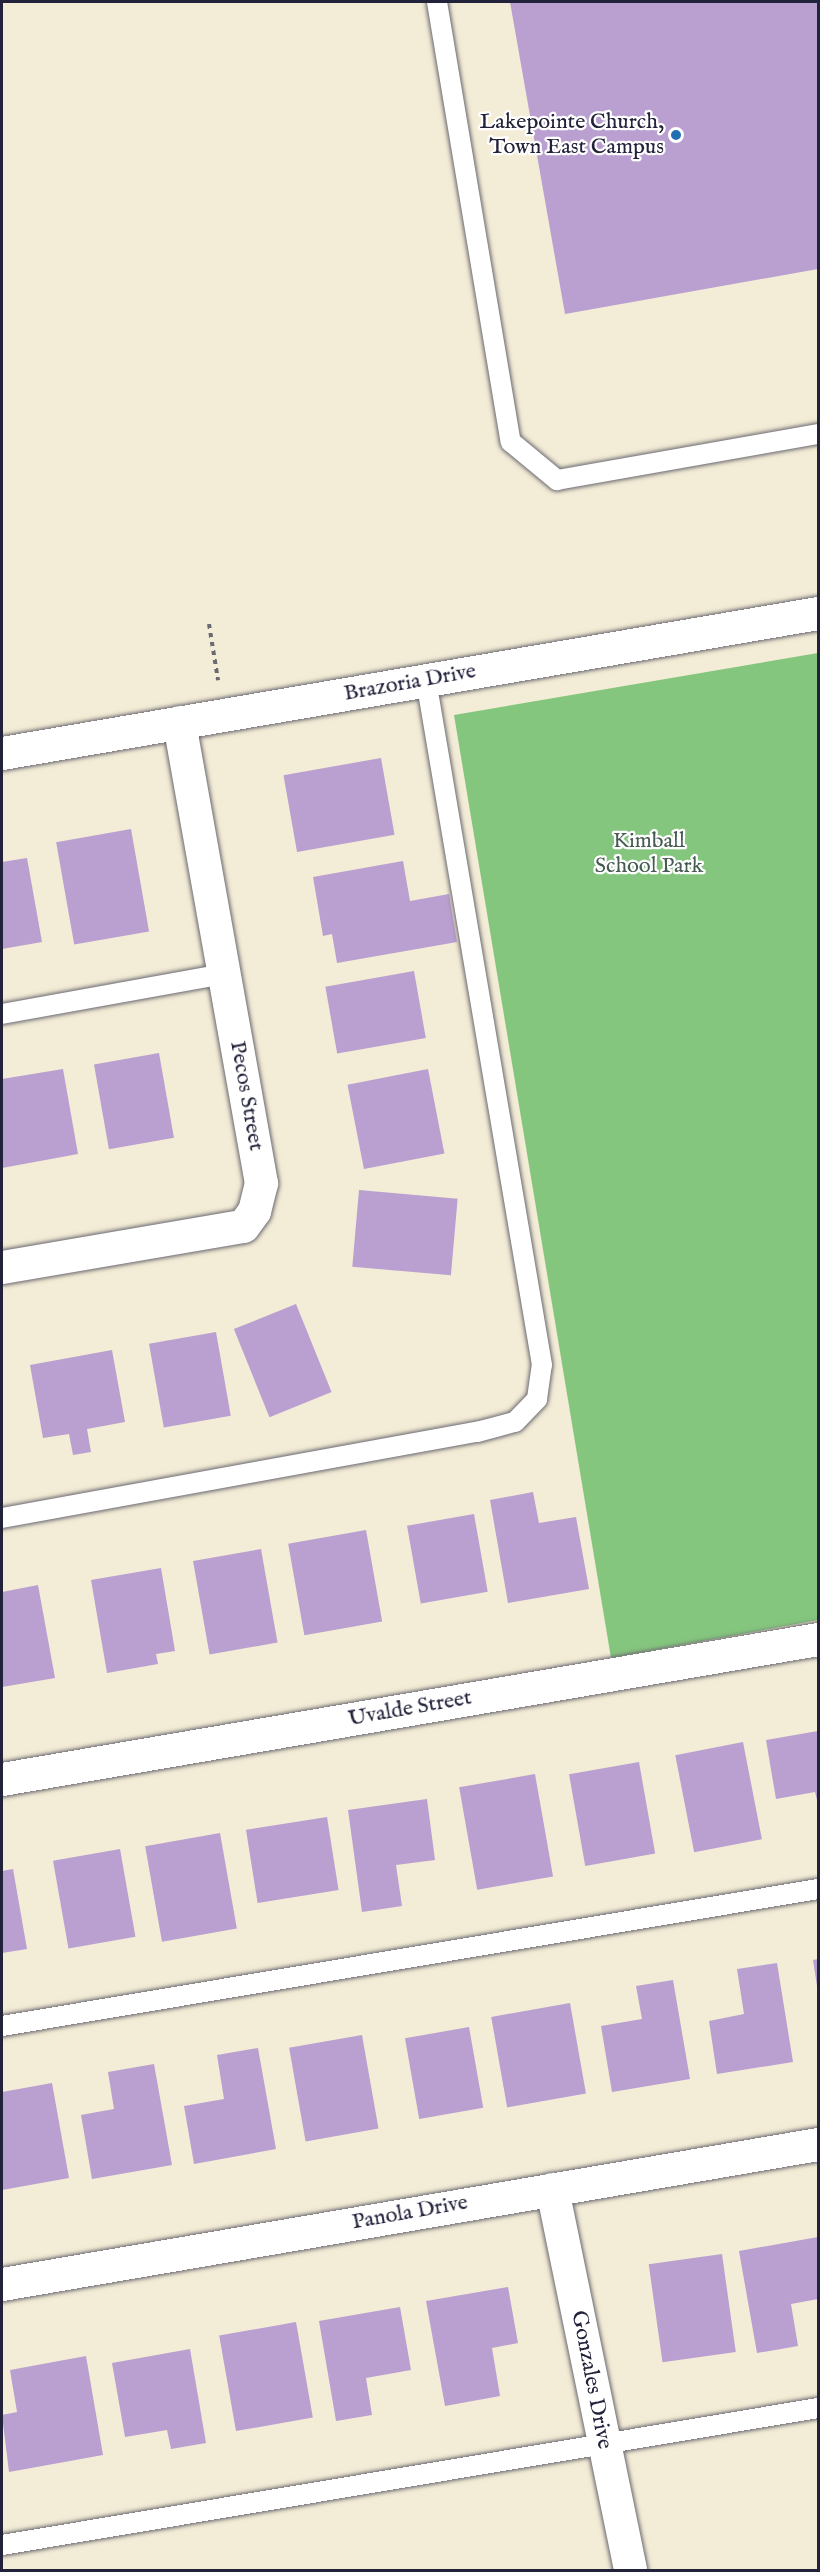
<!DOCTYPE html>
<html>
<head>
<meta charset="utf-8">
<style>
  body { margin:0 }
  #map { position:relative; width:820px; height:2572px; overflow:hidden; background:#f3ecd6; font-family:"IM FELL English",serif }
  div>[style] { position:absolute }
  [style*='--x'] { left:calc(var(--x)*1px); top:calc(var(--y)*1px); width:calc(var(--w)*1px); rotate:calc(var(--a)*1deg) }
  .green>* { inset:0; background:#85c67e }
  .building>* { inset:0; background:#ba9fd1; transform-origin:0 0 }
  .path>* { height:4px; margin-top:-2px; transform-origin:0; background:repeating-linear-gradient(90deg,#6b6971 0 4.5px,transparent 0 9px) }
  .roads { filter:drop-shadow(0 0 2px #6b6971) drop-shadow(0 0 2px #6b6971) }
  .lane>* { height:20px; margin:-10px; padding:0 10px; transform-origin:10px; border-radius:10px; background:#fff }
  .street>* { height:33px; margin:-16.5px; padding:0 16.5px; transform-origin:16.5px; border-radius:16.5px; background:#fff }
  .dots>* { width:16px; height:16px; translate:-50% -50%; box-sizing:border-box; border:3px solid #fff; border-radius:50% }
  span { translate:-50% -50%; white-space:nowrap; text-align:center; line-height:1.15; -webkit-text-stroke:4.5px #fff; paint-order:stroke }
  .poi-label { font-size:22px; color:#22223b }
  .right { translate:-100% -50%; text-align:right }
  .street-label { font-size:22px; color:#22223b }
  .park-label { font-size:22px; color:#455b52 }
  .frame { position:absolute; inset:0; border:3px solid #22223b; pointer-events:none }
</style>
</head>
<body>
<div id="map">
  <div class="green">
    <i style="clip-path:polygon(818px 653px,818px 1620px,611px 1658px,454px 715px)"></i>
  </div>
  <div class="building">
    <i style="clip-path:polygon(510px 2px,818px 2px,818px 269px,565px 314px)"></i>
    <i style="left:381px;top:758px;width:78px;height:99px;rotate:80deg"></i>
    <i style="left:131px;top:829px;width:104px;height:76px;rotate:80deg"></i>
    <i style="clip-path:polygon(27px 858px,42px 942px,2px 949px,2px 862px)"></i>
    <i style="clip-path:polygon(403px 861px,410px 901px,449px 894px,457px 942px,337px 963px,332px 934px,323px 936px,313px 877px)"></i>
    <i style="left:414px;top:971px;width:68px;height:90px;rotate:80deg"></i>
    <i style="left:159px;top:1053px;width:86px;height:66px;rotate:80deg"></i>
    <i style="clip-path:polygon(63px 1069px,78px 1154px,2px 1168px,2px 1079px)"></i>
    <i style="left:428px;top:1069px;width:86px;height:82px;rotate:79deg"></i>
    <i style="left:359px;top:1190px;width:99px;height:77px;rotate:5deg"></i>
    <i style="left:296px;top:1304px;width:95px;height:67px;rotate:68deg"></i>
    <i style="left:216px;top:1332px;width:85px;height:68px;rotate:80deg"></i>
    <i style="clip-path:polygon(112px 1350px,125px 1422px,87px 1429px,91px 1452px,73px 1455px,69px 1434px,43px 1438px,30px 1365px)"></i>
    <i style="clip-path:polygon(533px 1492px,539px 1523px,576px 1517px,589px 1589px,508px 1603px,490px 1500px)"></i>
    <i style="left:474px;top:1514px;width:79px;height:68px;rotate:80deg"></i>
    <i style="left:366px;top:1530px;width:93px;height:79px;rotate:80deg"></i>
    <i style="left:261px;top:1549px;width:95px;height:69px;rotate:80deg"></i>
    <i style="clip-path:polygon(161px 1568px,175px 1651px,156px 1654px,158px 1664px,107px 1673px,91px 1580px)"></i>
    <i style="clip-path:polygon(38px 1585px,55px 1678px,2px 1687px,2px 1592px)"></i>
    <i style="clip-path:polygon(818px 1731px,818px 1804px,815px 1792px,776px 1799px,766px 1740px)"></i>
    <i style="left:743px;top:1742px;width:99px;height:69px;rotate:79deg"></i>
    <i style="left:639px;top:1762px;width:93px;height:71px;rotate:80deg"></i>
    <i style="left:535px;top:1774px;width:104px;height:77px;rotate:80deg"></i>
    <i style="clip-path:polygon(427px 1799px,435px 1860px,396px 1865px,402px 1906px,362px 1912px,348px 1810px)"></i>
    <i style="left:327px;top:1817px;width:74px;height:82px;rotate:81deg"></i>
    <i style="left:220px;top:1833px;width:97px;height:76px;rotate:80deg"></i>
    <i style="left:120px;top:1849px;width:89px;height:68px;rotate:80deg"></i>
    <i style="clip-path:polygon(13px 1869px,27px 1949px,2px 1953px,2px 1871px)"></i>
    <i style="clip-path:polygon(818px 1959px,818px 1986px,817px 1986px,813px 1960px)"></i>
    <i style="clip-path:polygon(777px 1963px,793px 2062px,717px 2074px,709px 2021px,744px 2014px,737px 1969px)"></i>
    <i style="clip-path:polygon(673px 1980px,690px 2079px,612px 2092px,601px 2026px,642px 2019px,636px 1986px)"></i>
    <i style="left:570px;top:2003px;width:92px;height:80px;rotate:80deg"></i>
    <i style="left:469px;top:2027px;width:82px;height:65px;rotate:80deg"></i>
    <i style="left:362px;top:2035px;width:95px;height:74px;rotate:80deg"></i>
    <i style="clip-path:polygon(258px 2048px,276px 2149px,194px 2164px,184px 2106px,224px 2099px,217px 2055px)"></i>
    <i style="clip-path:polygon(154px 2064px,172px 2165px,92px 2179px,81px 2115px,114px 2109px,108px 2072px)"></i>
    <i style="clip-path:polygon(52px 2083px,69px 2178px,2px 2190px,2px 2092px)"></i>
    <i style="clip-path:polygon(818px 2237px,818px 2299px,791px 2304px,798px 2346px,757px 2353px,739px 2251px)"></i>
    <i style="left:722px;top:2254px;width:99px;height:74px;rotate:82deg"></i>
    <i style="clip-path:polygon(508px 2287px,518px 2343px,492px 2348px,500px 2396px,445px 2406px,426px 2301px)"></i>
    <i style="clip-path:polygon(400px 2307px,411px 2370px,366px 2378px,372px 2415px,336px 2421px,319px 2321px)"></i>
    <i style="left:296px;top:2322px;width:97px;height:78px;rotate:80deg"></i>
    <i style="clip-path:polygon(190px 2349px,206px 2443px,171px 2449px,167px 2430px,125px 2437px,112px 2363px)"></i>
    <i style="clip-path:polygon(86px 2356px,103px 2455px,9px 2472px,2px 2415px,17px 2412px,10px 2370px)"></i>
  </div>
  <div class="path">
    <i style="--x:209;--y:624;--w:57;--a:80.9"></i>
  </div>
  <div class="roads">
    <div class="lane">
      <i style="--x:437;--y:2;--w:446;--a:80.5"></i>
      <i style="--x:511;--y:442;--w:60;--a:39.6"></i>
      <i style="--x:557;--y:480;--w:265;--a:-10"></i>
      <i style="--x:2;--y:1014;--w:226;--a:-10.2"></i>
      <i style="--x:2;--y:1518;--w:483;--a:-10.3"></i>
      <i style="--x:477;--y:1432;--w:39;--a:-15"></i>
      <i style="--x:515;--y:1422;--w:32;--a:-46"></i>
      <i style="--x:537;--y:1399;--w:34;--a:-82"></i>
      <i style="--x:542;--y:1365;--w:695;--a:-99.61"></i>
      <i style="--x:2;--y:2026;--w:827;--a:-9.53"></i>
      <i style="--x:2;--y:2545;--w:827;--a:-9.53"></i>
    </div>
    <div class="street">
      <i style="--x:2;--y:753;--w:828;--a:-9.74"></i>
      <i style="--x:2;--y:1267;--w:244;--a:-9.7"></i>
      <i style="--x:243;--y:1226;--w:19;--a:-54"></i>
      <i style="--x:254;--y:1211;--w:29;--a:-76"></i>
      <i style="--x:261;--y:1183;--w:468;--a:-100.1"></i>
      <i style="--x:2;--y:1779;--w:828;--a:-9.74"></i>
      <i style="--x:552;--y:2189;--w:389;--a:78.4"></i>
      <i style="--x:2;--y:2284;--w:828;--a:-9.74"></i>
    </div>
  </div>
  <div class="dots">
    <i style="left:676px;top:135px;background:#1f6fb2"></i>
  </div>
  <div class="poi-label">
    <span class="right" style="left:664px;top:135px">Lakepointe Church,<br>Town East Campus</span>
  </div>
  <div class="street-label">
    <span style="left:410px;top:683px;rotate:-10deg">Brazoria Drive</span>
    <span style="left:246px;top:1096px;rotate:80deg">Pecos Street</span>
    <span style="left:410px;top:1709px;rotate:-10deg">Uvalde Street</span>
    <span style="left:410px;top:2213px;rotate:-10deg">Panola Drive</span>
    <span style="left:591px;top:2380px;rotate:79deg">Gonzales Drive</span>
  </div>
  <div class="park-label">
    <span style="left:649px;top:854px">Kimball<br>School Park</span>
  </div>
  <div class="frame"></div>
</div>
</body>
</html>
